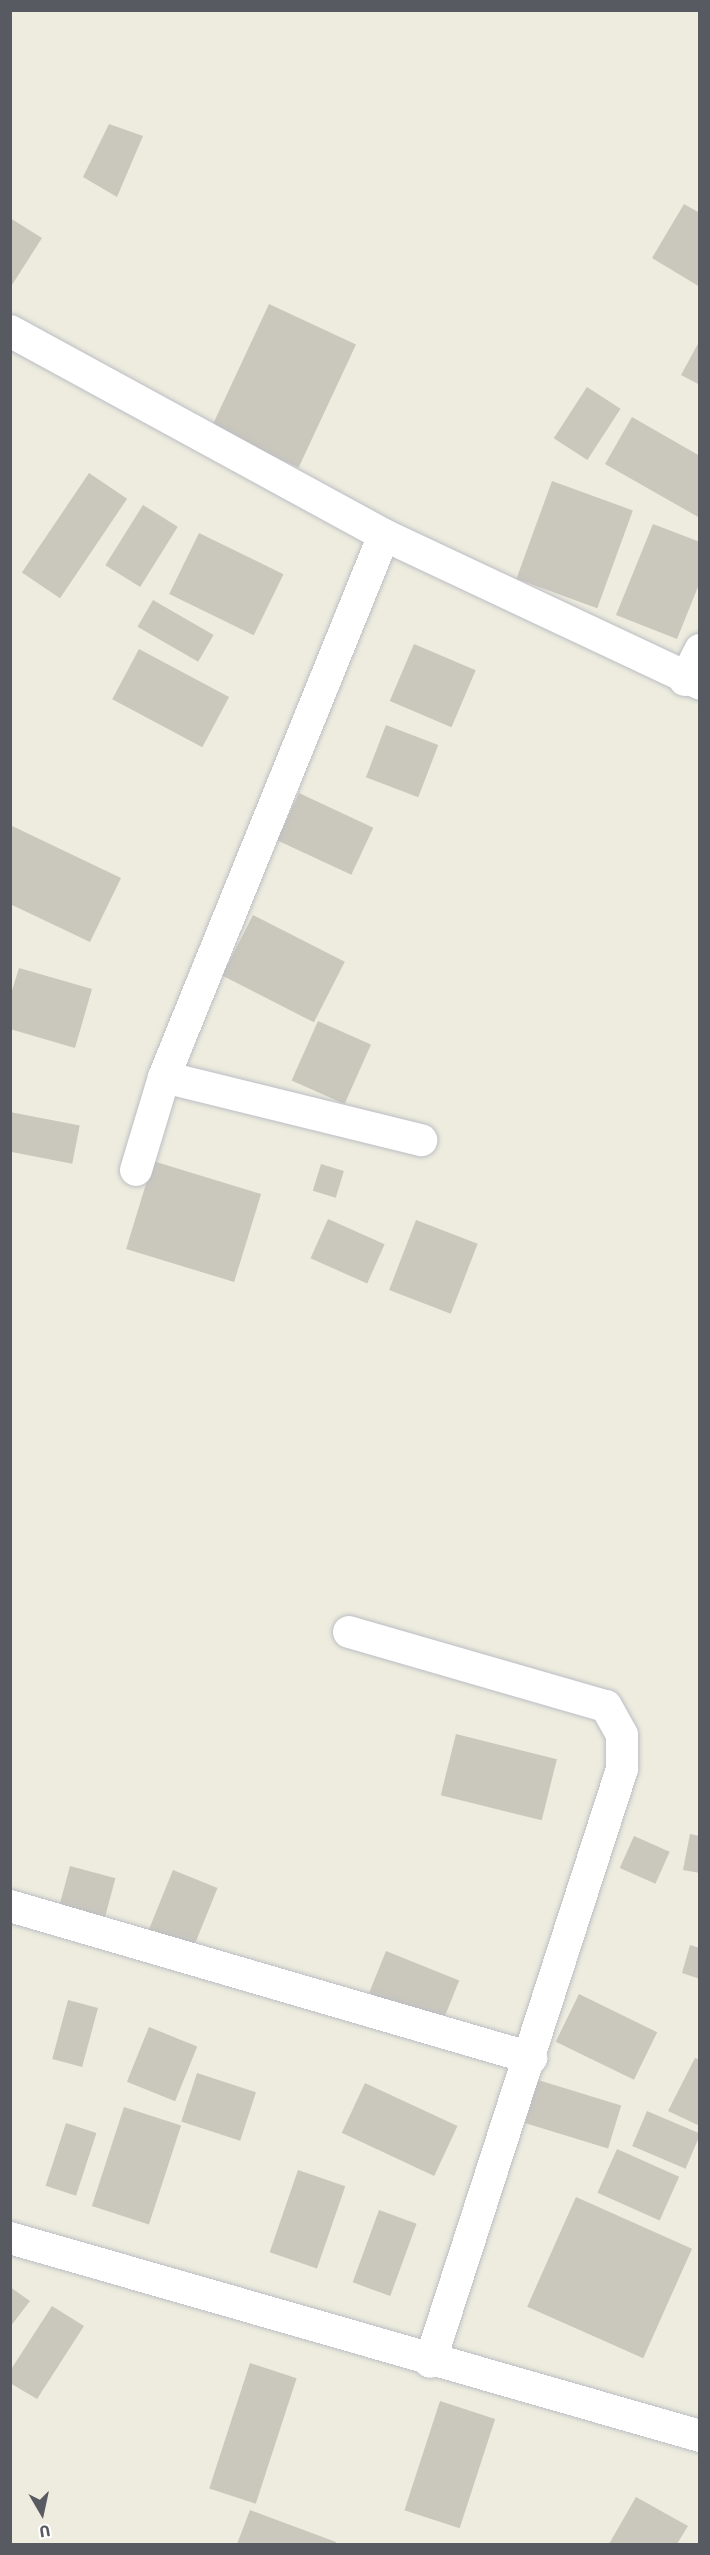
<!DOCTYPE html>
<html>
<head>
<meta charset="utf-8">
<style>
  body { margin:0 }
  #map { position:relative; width:710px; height:2555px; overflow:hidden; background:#edecde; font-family:Signika,sans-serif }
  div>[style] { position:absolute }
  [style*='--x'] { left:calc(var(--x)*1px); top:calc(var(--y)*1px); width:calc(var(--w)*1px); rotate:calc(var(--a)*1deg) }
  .building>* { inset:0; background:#cac8bd; transform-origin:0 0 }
  .roads { filter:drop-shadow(0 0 2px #bcbdc4) drop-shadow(0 0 2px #bcbdc4) }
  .street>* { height:32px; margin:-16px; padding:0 16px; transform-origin:16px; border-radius:16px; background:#fff }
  span { translate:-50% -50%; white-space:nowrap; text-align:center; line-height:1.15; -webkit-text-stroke:4.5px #fff; paint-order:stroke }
  .frame { position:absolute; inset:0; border:12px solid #585a61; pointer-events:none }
  .north { position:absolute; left:12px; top:2483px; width:60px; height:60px; -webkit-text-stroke:4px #fff; paint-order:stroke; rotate:171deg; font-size:16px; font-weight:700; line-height:24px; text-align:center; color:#585a61 }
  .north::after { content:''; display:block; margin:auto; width:21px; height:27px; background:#585a61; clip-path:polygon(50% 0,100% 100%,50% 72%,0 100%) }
</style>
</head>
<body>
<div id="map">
  <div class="building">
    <i style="clip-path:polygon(109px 124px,143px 136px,117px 197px,83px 177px)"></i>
    <i style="clip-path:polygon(684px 204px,700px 213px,700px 287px,652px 258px)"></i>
    <i style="clip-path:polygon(10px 218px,42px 238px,10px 288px)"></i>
    <i style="left:269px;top:304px;width:96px;height:136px;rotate:25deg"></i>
    <i style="clip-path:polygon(700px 340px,700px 385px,681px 375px)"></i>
    <i style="left:587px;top:387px;width:40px;height:61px;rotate:33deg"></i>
    <i style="clip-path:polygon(632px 417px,700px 456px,700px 518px,605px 464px)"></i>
    <i style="left:89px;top:473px;width:46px;height:120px;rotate:34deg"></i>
    <i style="left:552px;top:481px;width:86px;height:104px;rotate:20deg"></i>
    <i style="left:143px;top:505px;width:41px;height:71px;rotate:32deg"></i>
    <i style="clip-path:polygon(653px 524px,700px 542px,700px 582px,677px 639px,616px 615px)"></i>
    <i style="left:199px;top:533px;width:94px;height:68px;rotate:26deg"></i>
    <i style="left:153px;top:600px;width:70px;height:31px;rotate:30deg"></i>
    <i style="left:414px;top:644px;width:67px;height:62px;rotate:23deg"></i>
    <i style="left:139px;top:649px;width:102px;height:57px;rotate:28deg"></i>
    <i style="left:386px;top:725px;width:56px;height:56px;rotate:21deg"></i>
    <i style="left:299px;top:793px;width:82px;height:52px;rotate:25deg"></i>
    <i style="clip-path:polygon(10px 825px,121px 878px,90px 942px,10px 904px)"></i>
    <i style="left:253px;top:915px;width:103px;height:68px;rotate:27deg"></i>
    <i style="clip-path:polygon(19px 968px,92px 989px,75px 1048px,10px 1029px,10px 997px)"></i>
    <i style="left:318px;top:1021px;width:58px;height:65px;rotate:24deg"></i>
    <i style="left:10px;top:1112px;width:71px;height:39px;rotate:11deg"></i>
    <i style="left:153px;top:1161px;width:113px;height:92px;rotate:17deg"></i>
    <i style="left:321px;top:1164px;width:24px;height:28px;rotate:17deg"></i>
    <i style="left:328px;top:1219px;width:62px;height:43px;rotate:24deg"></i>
    <i style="left:416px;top:1220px;width:66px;height:75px;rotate:21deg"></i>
    <i style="left:456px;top:1734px;width:104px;height:63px;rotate:14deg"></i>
    <i style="clip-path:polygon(690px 1834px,700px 1836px,700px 1873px,683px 1870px)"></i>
    <i style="left:634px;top:1836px;width:39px;height:35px;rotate:24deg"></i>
    <i style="left:70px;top:1866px;width:47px;height:50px;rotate:15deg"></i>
    <i style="left:173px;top:1870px;width:48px;height:65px;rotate:22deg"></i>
    <i style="clip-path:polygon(690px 1945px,700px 1948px,700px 1979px,682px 1973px)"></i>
    <i style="left:386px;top:1951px;width:79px;height:46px;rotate:22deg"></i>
    <i style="left:579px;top:1994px;width:87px;height:53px;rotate:26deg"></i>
    <i style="left:68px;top:2000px;width:31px;height:61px;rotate:15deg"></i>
    <i style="left:149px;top:2027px;width:52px;height:59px;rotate:22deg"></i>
    <i style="clip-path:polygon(695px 2058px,700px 2060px,700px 2126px,668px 2111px)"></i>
    <i style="left:197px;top:2073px;width:62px;height:51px;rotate:18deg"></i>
    <i style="left:538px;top:2080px;width:87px;height:45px;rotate:17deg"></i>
    <i style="left:365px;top:2083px;width:102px;height:55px;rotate:25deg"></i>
    <i style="left:124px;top:2107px;width:60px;height:104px;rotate:18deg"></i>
    <i style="left:647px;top:2111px;width:58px;height:38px;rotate:23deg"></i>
    <i style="left:66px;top:2123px;width:32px;height:66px;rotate:18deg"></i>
    <i style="left:617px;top:2149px;width:68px;height:48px;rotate:24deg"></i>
    <i style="left:298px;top:2170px;width:50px;height:87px;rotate:19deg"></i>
    <i style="left:576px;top:2197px;width:127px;height:120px;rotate:24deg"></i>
    <i style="left:379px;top:2210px;width:40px;height:77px;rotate:20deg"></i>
    <i style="clip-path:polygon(10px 2287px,30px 2301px,10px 2327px)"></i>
    <i style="clip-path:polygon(52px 2306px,84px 2326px,37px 2399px,10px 2383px,10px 2371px)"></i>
    <i style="left:250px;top:2363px;width:49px;height:132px;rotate:18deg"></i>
    <i style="left:440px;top:2401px;width:58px;height:115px;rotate:18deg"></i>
    <i style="clip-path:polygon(636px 2497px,688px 2526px,677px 2544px,609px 2544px)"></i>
    <i style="clip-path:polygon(250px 2510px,336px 2542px,336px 2544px,237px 2544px)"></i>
  </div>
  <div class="roads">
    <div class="street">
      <i style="--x:10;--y:331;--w:426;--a:28.6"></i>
      <i style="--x:384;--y:535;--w:349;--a:25.2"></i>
      <i style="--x:685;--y:680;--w:34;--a:-63"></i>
      <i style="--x:164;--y:1077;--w:265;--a:13.8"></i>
      <i style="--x:136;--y:1170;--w:97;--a:-73.2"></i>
      <i style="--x:164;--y:1077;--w:585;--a:-67.91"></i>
      <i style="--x:349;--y:1632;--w:267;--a:16.1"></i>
      <i style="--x:606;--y:1706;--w:33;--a:61"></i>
      <i style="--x:622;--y:1735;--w:34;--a:90"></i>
      <i style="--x:622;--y:1769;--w:623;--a:107.94"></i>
      <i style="--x:10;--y:1906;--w:543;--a:16.26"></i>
      <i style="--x:10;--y:2238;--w:718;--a:16.01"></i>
    </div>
  </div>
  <div class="frame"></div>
  <div class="north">U</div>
</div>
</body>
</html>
